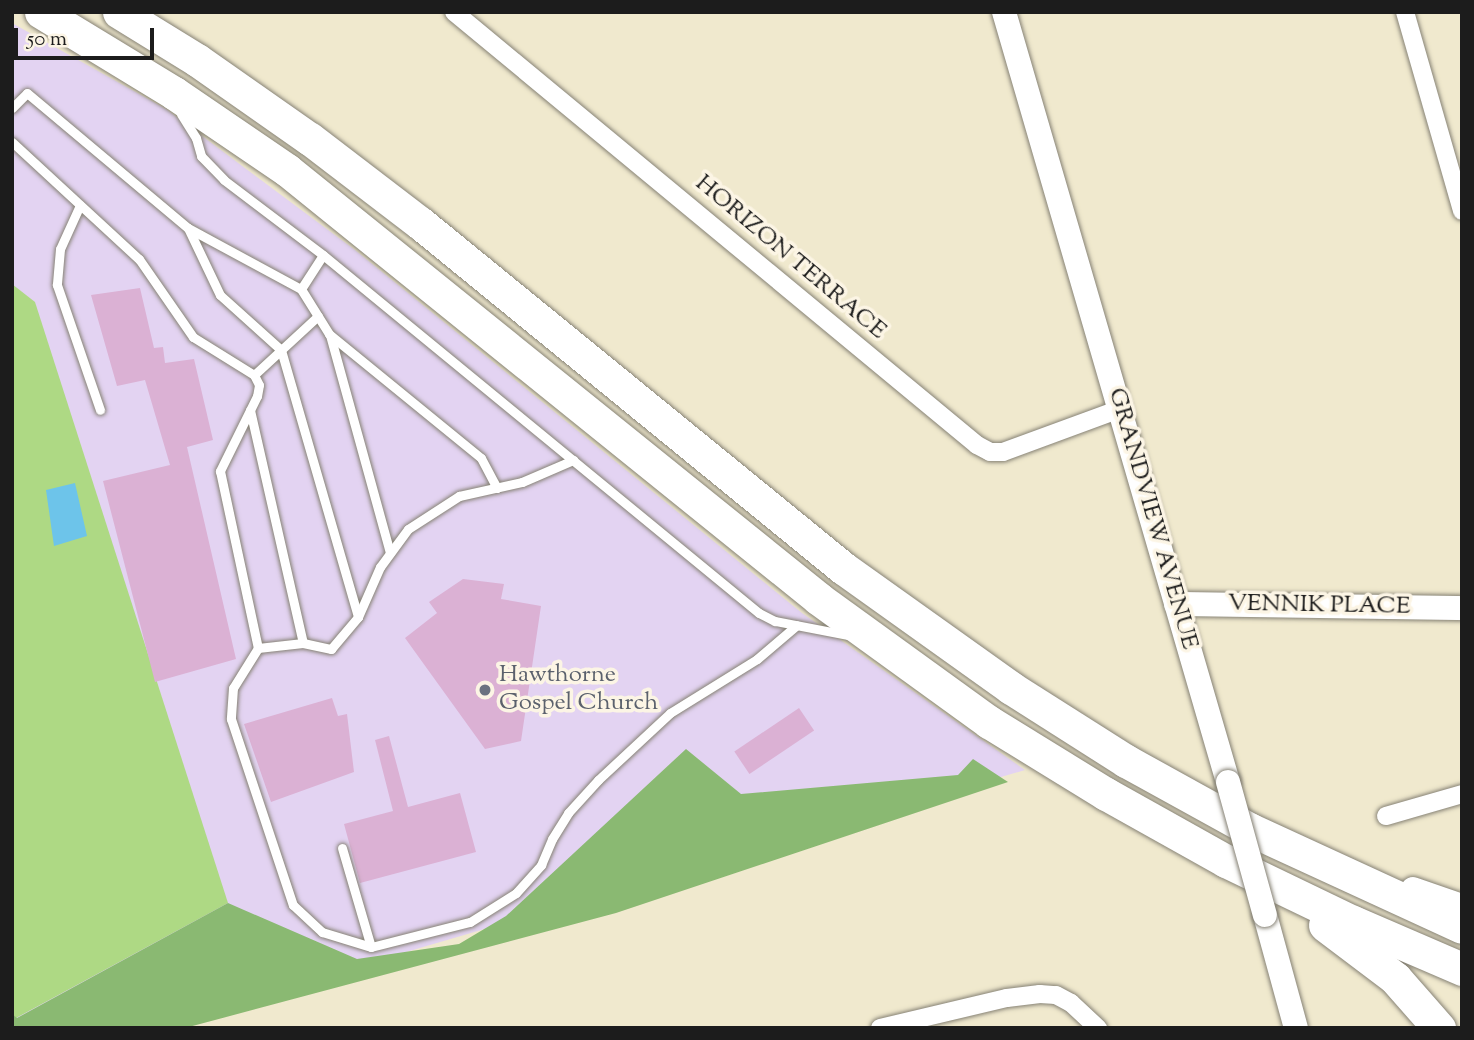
<!DOCTYPE html>
<html>
<head>
<meta charset="utf-8">
<style>
  body { margin:0 }
  #map { position:relative; width:1474px; height:1040px; overflow:hidden; background:#f0e9ce; font-family:"Sorts Mill Goudy",serif }
  div>[style] { position:absolute }
  [style*='--x'] { left:calc(var(--x)*1px); top:calc(var(--y)*1px); width:calc(var(--w)*1px); rotate:calc(var(--a)*1deg) }
  .built>* { inset:0; background:#e3d3f2 }
  .green>* { inset:0; background:#aed984 }
  .forest>* { inset:0; background:#8ab972 }
  .water>* { inset:0; background:#6dc4ea }
  .building>* { inset:0; background:#dbb1d4; transform-origin:0 0 }
  .roads { filter:drop-shadow(0 0 2px #868275) drop-shadow(0 0 2px #868275) }
  .lane>* { height:9px; margin:-4.5px; padding:0 4.5px; transform-origin:4.5px; border-radius:4.5px; background:#fff }
  .street>* { height:18px; margin:-9px; padding:0 9px; transform-origin:9px; border-radius:9px; background:#fff }
  .secondary>* { height:24px; margin:-12px; padding:0 12px; transform-origin:12px; border-radius:12px; background:#fff }
  .highway>* { height:33px; margin:-16.5px; padding:0 16.5px; transform-origin:16.5px; border-radius:16.5px; background:#fff }
  .bridges { filter:drop-shadow(0 0 2px #868275) drop-shadow(0 0 2px #868275) }
  .secondary-bridge>* { height:24px; margin:-12px; padding:0 12px; transform-origin:12px; border-radius:12px; background:#fff }
  .dots>* { width:19px; height:19px; translate:-50% -50%; box-sizing:border-box; border:4px solid #fcf5e5; border-radius:50% }
  span { translate:-50% -50%; white-space:nowrap; text-align:center; line-height:1.15; -webkit-text-stroke:7px #fcf5e5; paint-order:stroke }
  .street-label { font-size:24px; color:#1c1c1c }
  .worship-label { font-size:24px; color:#5b616d }
  .left { translate:0 -50%; text-align:left }
  .frame { position:absolute; inset:0; border:14px solid #1c1c1c; pointer-events:none }
  .scale { position:absolute; left:14px; top:28px; width:140px; height:32px; box-sizing:border-box; border:4px solid #1c1c1c; border-top:0; padding-left:9px; font-size:21px; line-height:24px; white-space:nowrap; color:#1c1c1c; -webkit-text-stroke:5px #fcf5e5; paint-order:stroke }
</style>
</head>
<body>
<div id="map">
  <div class="built">
    <i style="clip-path:polygon(12px 23px,166px 109px,355px 250px,802px 613px,1025px 770px,148px 1028px,12px 1028px)"></i>
  </div>
  <div class="green">
    <i style="clip-path:polygon(12px 284px,35px 302px,228px 903px,16px 1018px,12px 1014px)"></i>
  </div>
  <div class="forest">
    <i style="clip-path:polygon(686px 749px,741px 794px,958px 775px,973px 759px,1008px 782px,616px 913px,185px 1028px,12px 1028px,12px 1014px,17px 1018px,228px 903px,357px 959px,459px 944px,506px 916px)"></i>
  </div>
  <div class="water">
    <i style="clip-path:polygon(75px 483px,87px 536px,54px 546px,46px 490px)"></i>
  </div>
  <div class="building">
    <i style="clip-path:polygon(140px 288px,154px 348px,163px 347px,165px 363px,194px 359px,213px 440px,187px 447px,236px 659px,155px 682px,103px 481px,170px 465px,145px 380px,117px 386px,91px 295px)"></i>
    <i style="clip-path:polygon(463px 579px,504px 584px,501px 599px,541px 606px,521px 741px,485px 749px,405px 638px,437px 613px,429px 602px)"></i>
    <i style="clip-path:polygon(332px 698px,338px 716px,347px 714px,354px 772px,271px 802px,244px 724px)"></i>
    <i style="left:799px;top:708px;width:27px;height:78px;rotate:56deg"></i>
    <i style="clip-path:polygon(389px 736px,408px 807px,460px 793px,476px 852px,360px 883px,344px 824px,393px 811px,375px 740px)"></i>
  </div>
  <div class="roads">
    <div class="lane">
      <i style="--x:12;--y:108;--w:21;--a:-45"></i>
      <i style="--x:27;--y:93;--w:210;--a:40"></i>
      <i style="--x:188;--y:228;--w:128;--a:28.4"></i>
      <i style="--x:301;--y:289;--w:53;--a:58.1"></i>
      <i style="--x:329;--y:334;--w:196;--a:39.2"></i>
      <i style="--x:481;--y:458;--w:34;--a:62"></i>
      <i style="--x:181;--y:114;--w:28;--a:58"></i>
      <i style="--x:196;--y:138;--w:19;--a:74"></i>
      <i style="--x:201;--y:156;--w:33;--a:46"></i>
      <i style="--x:224;--y:180;--w:124;--a:37.1"></i>
      <i style="--x:323;--y:255;--w:564;--a:39.39"></i>
      <i style="--x:759;--y:613;--w:18;--a:27"></i>
      <i style="--x:775;--y:621;--w:74;--a:10.9"></i>
      <i style="--x:12;--y:142;--w:173;--a:42.7"></i>
      <i style="--x:139;--y:259;--w:95;--a:55.3"></i>
      <i style="--x:193;--y:337;--w:72;--a:31.9"></i>
      <i style="--x:254;--y:375;--w:11;--a:63"></i>
      <i style="--x:259;--y:385;--w:11;--a:100"></i>
      <i style="--x:257;--y:396;--w:84;--a:116.3"></i>
      <i style="--x:220;--y:471;--w:181;--a:77.9"></i>
      <i style="--x:258;--y:648;--w:45;--a:-6.3"></i>
      <i style="--x:303;--y:643;--w:29;--a:12"></i>
      <i style="--x:331;--y:649;--w:42;--a:-49.8"></i>
      <i style="--x:358;--y:617;--w:55;--a:-66.3"></i>
      <i style="--x:380;--y:567;--w:47;--a:-53.6"></i>
      <i style="--x:408;--y:529;--w:61;--a:-32.9"></i>
      <i style="--x:459;--y:496;--w:65;--a:-12.5"></i>
      <i style="--x:522;--y:482;--w:56;--a:-23.3"></i>
      <i style="--x:80;--y:205;--w:48;--a:114.4"></i>
      <i style="--x:60;--y:249;--w:36;--a:95"></i>
      <i style="--x:57;--y:285;--w:132;--a:71"></i>
      <i style="--x:188;--y:228;--w:74;--a:64.5"></i>
      <i style="--x:220;--y:295;--w:82;--a:42"></i>
      <i style="--x:281;--y:350;--w:278;--a:73.9"></i>
      <i style="--x:301;--y:289;--w:40;--a:-57.1"></i>
      <i style="--x:330;--y:335;--w:226;--a:74.6"></i>
      <i style="--x:254;--y:375;--w:87;--a:-42.7"></i>
      <i style="--x:250;--y:410;--w:239;--a:77.2"></i>
      <i style="--x:258;--y:648;--w:47;--a:122"></i>
      <i style="--x:233;--y:688;--w:31;--a:94"></i>
      <i style="--x:231;--y:719;--w:196;--a:71.6"></i>
      <i style="--x:293;--y:905;--w:40;--a:43"></i>
      <i style="--x:322;--y:932;--w:51;--a:17"></i>
      <i style="--x:371;--y:947;--w:102;--a:-14.2"></i>
      <i style="--x:470;--y:922;--w:54;--a:-32.2"></i>
      <i style="--x:516;--y:893;--w:38;--a:-48"></i>
      <i style="--x:541;--y:865;--w:28;--a:-67"></i>
      <i style="--x:552;--y:839;--w:31;--a:-58"></i>
      <i style="--x:568;--y:813;--w:45;--a:-47.7"></i>
      <i style="--x:598;--y:780;--w:98;--a:-42.9"></i>
      <i style="--x:670;--y:713;--w:102;--a:-31.8"></i>
      <i style="--x:757;--y:659;--w:52;--a:-40.4"></i>
      <i style="--x:342;--y:848;--w:103;--a:73.7"></i>
    </div>
    <div class="street">
      <i style="--x:454;--y:12;--w:679;--a:39.62"></i>
      <i style="--x:977;--y:445;--w:15;--a:28"></i>
      <i style="--x:990;--y:452;--w:13;--a:0"></i>
      <i style="--x:1003;--y:452;--w:125;--a:-20.2"></i>
      <i style="--x:1405;--y:12;--w:207;--a:74"></i>
      <i style="--x:1386;--y:816;--w:79;--a:-16.1"></i>
      <i style="--x:880;--y:1028;--w:130;--a:-13.3"></i>
      <i style="--x:1007;--y:998;--w:33;--a:-7"></i>
      <i style="--x:1040;--y:994;--w:16;--a:4"></i>
      <i style="--x:1056;--y:995;--w:17;--a:28"></i>
      <i style="--x:1071;--y:1003;--w:37;--a:43"></i>
    </div>
    <div class="secondary">
      <i style="--x:1004;--y:12;--w:802;--a:73.78"></i>
      <i style="--x:1176;--y:604;--w:286;--a:0.8"></i>
      <i style="--x:1413;--y:889;--w:52;--a:19.1"></i>
      <i style="--x:1265;--y:915;--w:117;--a:74.7"></i>
    </div>
    <div class="highway">
      <i style="--x:41;--y:12;--w:156;--a:31.3"></i>
      <i style="--x:174;--y:93;--w:137;--a:34.3"></i>
      <i style="--x:287;--y:170;--w:683;--a:38.88"></i>
      <i style="--x:819;--y:599;--w:210;--a:35.9"></i>
      <i style="--x:989;--y:722;--w:137;--a:31.6"></i>
      <i style="--x:1106;--y:794;--w:137;--a:29.2"></i>
      <i style="--x:1226;--y:861;--w:141;--a:25.7"></i>
      <i style="--x:1353;--y:922;--w:119;--a:23.3"></i>
      <i style="--x:119;--y:12;--w:92;--a:31.6"></i>
      <i style="--x:197;--y:60;--w:138;--a:35"></i>
      <i style="--x:310;--y:139;--w:138;--a:37.4"></i>
      <i style="--x:420;--y:223;--w:546;--a:39.2"></i>
      <i style="--x:843;--y:568;--w:206;--a:35.5"></i>
      <i style="--x:1011;--y:688;--w:136;--a:32.4"></i>
      <i style="--x:1126;--y:761;--w:141;--a:28.9"></i>
      <i style="--x:1249;--y:829;--w:234;--a:24.7"></i>
      <i style="--x:1325;--y:925;--w:88;--a:37.1"></i>
      <i style="--x:1395;--y:978;--w:67;--a:48.7"></i>
    </div>
  </div>
  <div class="bridges">
    <div class="secondary-bridge">
      <i style="--x:1228;--y:782;--w:138;--a:74.5"></i>
    </div>
  </div>
  <div class="dots">
    <i style="left:485px;top:690px;background:#6b7280"></i>
  </div>
  <div class="street-label">
    <span style="left:790px;top:258px;rotate:40deg">HORIZON TERRACE</span>
    <span style="left:1152px;top:519px;rotate:74deg">GRANDVIEW AVENUE</span>
    <span style="left:1319px;top:606px;rotate:1deg">VENNIK PLACE</span>
  </div>
  <div class="worship-label">
    <span class="left" style="left:499px;top:690px">Hawthorne<br>Gospel Church</span>
  </div>
  <div class="frame"></div>
  <div class="scale">50 m</div>
</div>
</body>
</html>
